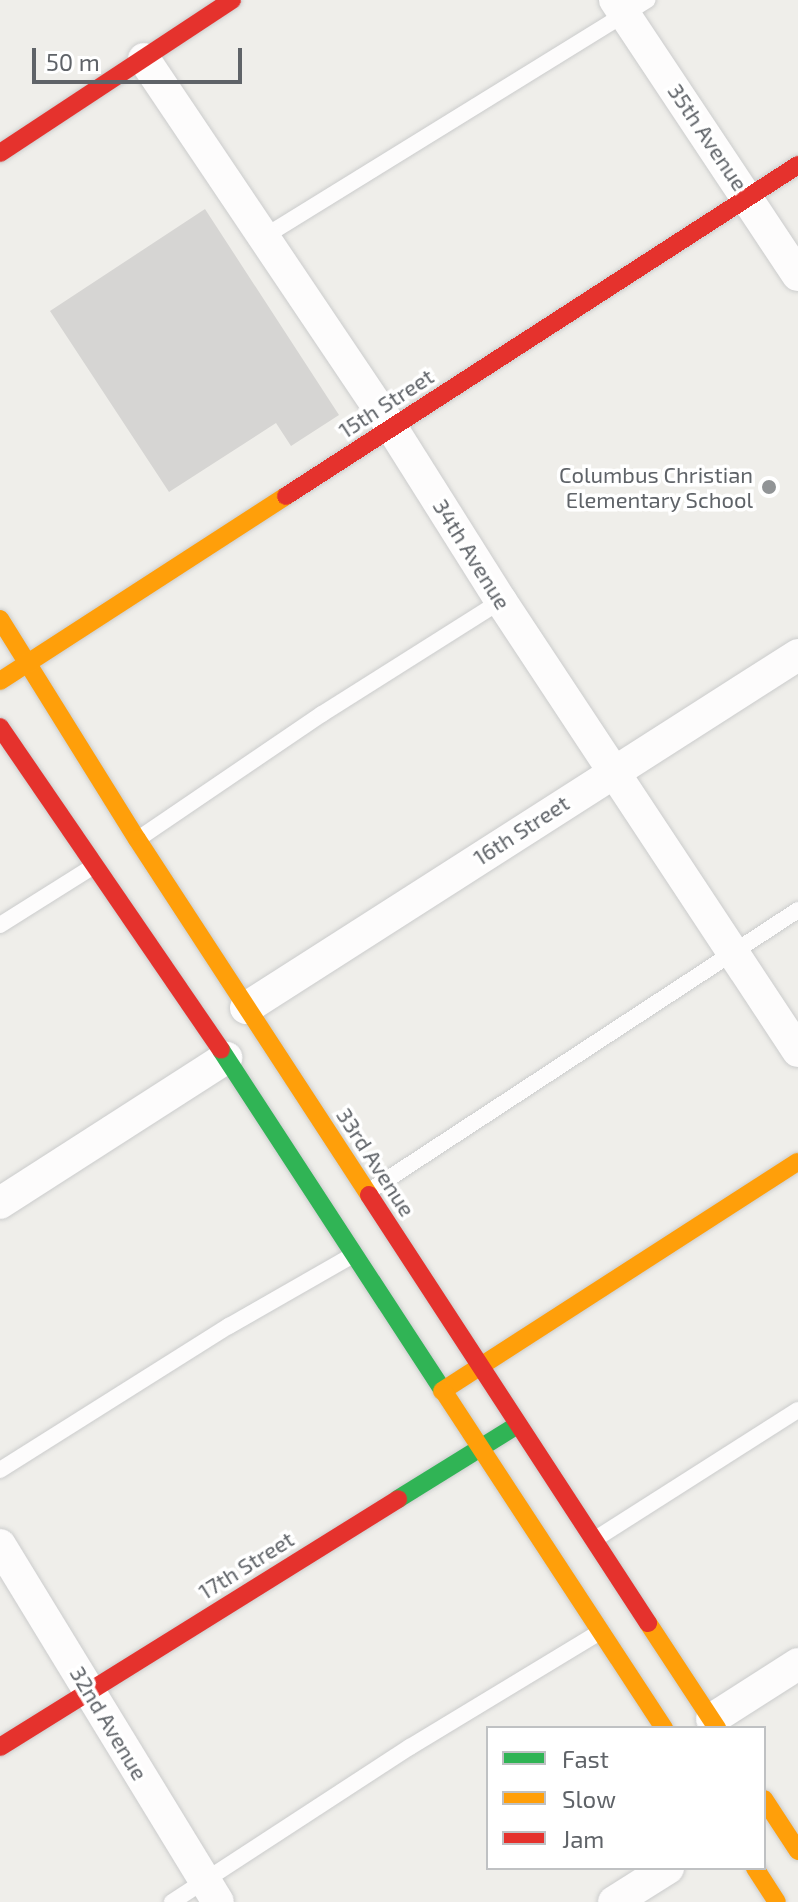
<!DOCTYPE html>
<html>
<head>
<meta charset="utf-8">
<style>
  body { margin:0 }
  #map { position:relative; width:798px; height:1902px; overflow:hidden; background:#efeeea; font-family:"Exo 2",sans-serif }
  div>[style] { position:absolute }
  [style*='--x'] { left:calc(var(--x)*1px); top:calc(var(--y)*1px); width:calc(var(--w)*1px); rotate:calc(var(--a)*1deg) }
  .building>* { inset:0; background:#d6d5d3 }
  .roads { filter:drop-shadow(0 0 2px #cbcccc) drop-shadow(0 0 2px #cbcccc) }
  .lane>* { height:16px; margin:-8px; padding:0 8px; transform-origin:8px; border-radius:8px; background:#fdfcfc }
  .street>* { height:32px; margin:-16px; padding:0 16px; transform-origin:16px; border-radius:16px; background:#fdfcfc }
  .fast>* { height:18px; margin:-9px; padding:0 9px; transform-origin:9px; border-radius:9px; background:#30b455 }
  .slow>* { height:18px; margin:-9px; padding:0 9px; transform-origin:9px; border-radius:9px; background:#ff9f0a }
  .jam>* { height:18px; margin:-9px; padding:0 9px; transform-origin:9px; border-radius:9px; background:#e5322d }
  .dots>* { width:22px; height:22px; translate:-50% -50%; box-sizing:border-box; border:4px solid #fff; border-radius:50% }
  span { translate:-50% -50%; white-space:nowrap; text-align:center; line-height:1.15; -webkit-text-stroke:7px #fff; paint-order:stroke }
  .street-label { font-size:22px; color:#5f6368 }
  .poi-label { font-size:22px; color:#5f6368 }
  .right { translate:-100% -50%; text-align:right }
  .legend { position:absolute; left:486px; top:1726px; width:280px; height:144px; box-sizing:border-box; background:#fff; border:2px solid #bfc1c3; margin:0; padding:10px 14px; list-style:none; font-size:24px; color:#5f6368 }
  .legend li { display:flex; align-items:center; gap:16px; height:40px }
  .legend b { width:40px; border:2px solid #bfc1c3 }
  .scale { position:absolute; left:32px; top:48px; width:210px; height:36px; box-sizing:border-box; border:4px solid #5f6368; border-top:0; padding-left:10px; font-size:24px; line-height:28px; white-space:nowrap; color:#5f6368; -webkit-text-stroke:6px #fff; paint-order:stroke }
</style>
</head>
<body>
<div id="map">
  <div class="building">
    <i style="clip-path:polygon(205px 209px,339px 415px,291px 446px,276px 423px,169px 492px,50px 311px)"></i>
  </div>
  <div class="roads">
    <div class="lane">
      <i style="--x:262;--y:238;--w:453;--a:-31.7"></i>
      <i style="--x:138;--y:839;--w:222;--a:-34.2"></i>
      <i style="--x:322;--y:714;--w:212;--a:-32.3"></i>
      <i style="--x:0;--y:925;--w:109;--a:-32.2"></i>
      <i style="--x:368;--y:1192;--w:514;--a:-33.26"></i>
      <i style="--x:0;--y:1470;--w:271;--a:-32.2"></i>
      <i style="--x:229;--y:1326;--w:143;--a:-29.8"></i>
      <i style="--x:597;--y:1538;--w:238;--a:-32.5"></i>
      <i style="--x:172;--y:1902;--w:284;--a:-33.1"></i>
      <i style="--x:410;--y:1747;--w:222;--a:-31.2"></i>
    </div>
    <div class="street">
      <i style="--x:615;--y:0;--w:330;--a:56.4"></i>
      <i style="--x:144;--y:59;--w:445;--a:56.1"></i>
      <i style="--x:392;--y:428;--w:204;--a:57.8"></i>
      <i style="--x:501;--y:601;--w:539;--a:56.58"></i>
      <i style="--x:246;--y:1008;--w:655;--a:-32.6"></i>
      <i style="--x:0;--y:1203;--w:269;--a:-32.7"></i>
      <i style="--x:0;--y:1545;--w:418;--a:58.6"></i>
      <i style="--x:712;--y:1719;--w:102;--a:-32.6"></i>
      <i style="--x:614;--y:1902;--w:64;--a:-32.2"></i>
    </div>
    <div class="fast">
      <i style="--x:221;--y:1050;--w:408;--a:56.9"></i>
      <i style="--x:398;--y:1499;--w:137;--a:-31.8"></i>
    </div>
    <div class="slow">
      <i style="--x:0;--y:619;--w:259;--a:58.1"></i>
      <i style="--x:137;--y:839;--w:425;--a:56.9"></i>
      <i style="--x:0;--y:681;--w:341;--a:-32.9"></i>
      <i style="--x:442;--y:1391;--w:423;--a:-32.8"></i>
      <i style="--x:444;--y:1392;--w:402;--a:56.8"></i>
      <i style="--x:648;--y:1623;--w:126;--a:56.7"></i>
      <i style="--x:764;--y:1799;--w:62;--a:56.8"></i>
      <i style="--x:755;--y:1868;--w:40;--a:57.1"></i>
    </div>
    <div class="jam">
      <i style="--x:0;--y:153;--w:278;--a:-33.4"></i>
      <i style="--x:286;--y:496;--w:610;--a:-32.88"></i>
      <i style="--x:0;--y:727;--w:391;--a:55.6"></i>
      <i style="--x:369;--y:1195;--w:511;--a:56.9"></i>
      <i style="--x:0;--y:1747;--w:469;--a:-31.9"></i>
    </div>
  </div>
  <div class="dots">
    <i style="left:769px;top:487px;background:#919496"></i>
  </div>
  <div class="street-label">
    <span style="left:708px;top:137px;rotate:56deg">35th Avenue</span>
    <span style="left:386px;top:403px;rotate:-33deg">15th Street</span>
    <span style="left:472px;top:554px;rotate:58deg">34th Avenue</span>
    <span style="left:521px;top:830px;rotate:-33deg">16th Street</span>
    <span style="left:376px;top:1162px;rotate:57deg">33rd Avenue</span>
    <span style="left:246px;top:1565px;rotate:-32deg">17th Street</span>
    <span style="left:109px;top:1723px;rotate:59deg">32nd Avenue</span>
  </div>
  <div class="poi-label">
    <span class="right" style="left:753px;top:487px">Columbus Christian<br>Elementary School</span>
  </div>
  <ul class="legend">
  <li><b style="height:10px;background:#30b455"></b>Fast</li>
  <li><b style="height:10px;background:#ff9f0a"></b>Slow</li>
  <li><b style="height:10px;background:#e5322d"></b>Jam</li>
  </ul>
  <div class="scale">50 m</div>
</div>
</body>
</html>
